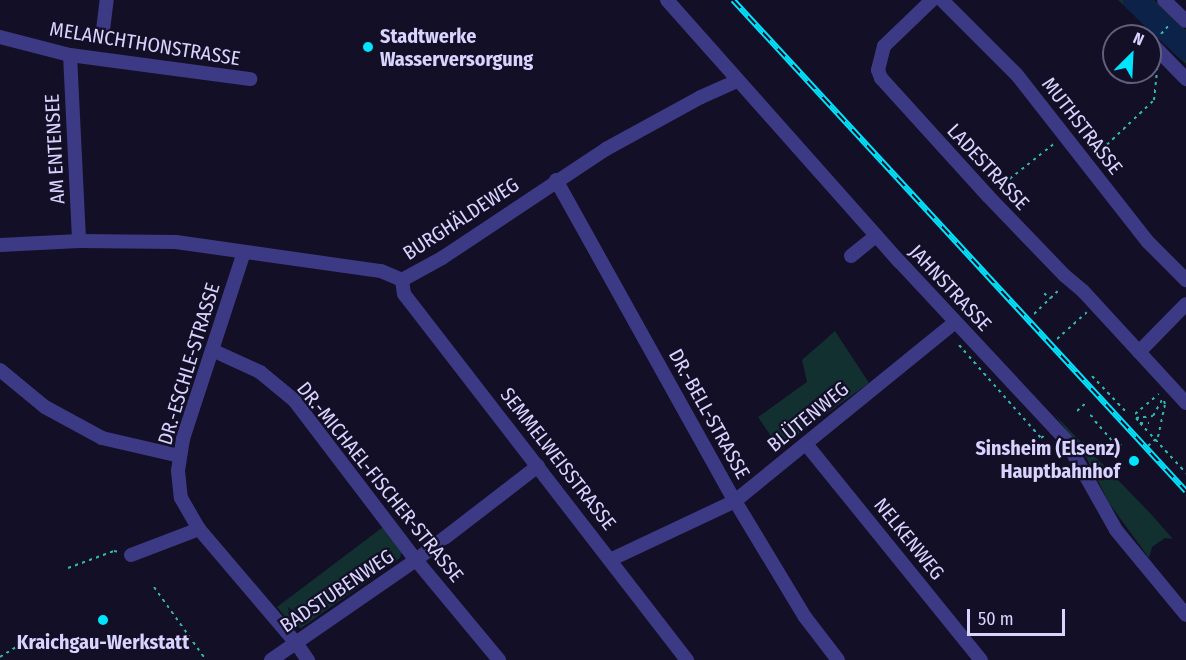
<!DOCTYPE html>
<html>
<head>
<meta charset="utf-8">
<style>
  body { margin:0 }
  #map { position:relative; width:1186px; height:660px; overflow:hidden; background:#130f26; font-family:"Fira Sans Condensed",sans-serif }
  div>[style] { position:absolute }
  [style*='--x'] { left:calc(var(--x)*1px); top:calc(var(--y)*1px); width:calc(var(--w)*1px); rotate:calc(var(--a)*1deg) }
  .green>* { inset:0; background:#12302f }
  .river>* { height:24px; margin:-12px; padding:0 12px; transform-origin:12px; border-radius:12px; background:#0c2248 }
  .path>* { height:2px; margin-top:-1px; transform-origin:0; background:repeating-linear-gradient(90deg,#2fb8b0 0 3px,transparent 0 7.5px) }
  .minor>* { height:14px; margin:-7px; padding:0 7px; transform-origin:7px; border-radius:7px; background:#3d3a85 }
  .rail>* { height:6px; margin-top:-3px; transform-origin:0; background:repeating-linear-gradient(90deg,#130f26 0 11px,#00e5ff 0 22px); box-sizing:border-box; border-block:2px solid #00e5ff }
  .path-bridge>* { height:2px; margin-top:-1px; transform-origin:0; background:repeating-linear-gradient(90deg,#2fb8b0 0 3px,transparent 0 7.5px) }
  .dots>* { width:16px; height:16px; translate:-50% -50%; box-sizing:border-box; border:3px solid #130f26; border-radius:50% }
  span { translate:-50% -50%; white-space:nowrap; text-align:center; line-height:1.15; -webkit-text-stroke:4.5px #130f26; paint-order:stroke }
  .poi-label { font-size:20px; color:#d9d4ff; font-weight:700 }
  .left { translate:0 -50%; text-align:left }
  .right { translate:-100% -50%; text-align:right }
  .street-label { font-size:20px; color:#d9d4ff }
  .north { position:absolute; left:1102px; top:24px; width:60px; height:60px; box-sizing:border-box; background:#130f26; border:2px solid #625e7d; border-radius:50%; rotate:24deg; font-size:16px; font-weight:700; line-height:24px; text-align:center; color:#d9d4ff }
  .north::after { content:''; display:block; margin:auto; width:21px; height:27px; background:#00e5ff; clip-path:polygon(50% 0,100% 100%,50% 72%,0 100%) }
  .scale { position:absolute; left:967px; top:609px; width:98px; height:27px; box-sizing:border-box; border:3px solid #d9d4ff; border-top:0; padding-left:8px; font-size:18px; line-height:21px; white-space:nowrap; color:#d9d4ff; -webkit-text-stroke:4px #130f26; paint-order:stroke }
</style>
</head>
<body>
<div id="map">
  <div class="green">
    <i style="clip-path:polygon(1118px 0,1154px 0,1186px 30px,1186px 64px)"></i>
    <i style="clip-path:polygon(835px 331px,869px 383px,779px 448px,758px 417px,807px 382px,802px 360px)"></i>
    <i style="clip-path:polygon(1055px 415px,1150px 513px,1173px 539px,1165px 538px,1152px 547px,1149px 558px,1109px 503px,1086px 457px)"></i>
    <i style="clip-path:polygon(383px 527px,402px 551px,400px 558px,301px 628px,293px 626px,277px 607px)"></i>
  </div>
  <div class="river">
    <i style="--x:1135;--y:0;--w:70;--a:43.3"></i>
  </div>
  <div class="path">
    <i style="--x:1161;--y:34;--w:15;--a:-48"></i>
    <i style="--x:1091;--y:147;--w:9;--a:13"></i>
    <i style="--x:1096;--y:155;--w:80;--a:-43.5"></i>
    <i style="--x:1154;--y:100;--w:31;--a:-84"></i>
    <i style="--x:998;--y:188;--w:73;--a:-38.3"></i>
    <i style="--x:1044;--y:293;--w:8;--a:45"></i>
    <i style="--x:1034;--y:314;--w:37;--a:-44"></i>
    <i style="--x:1057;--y:339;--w:40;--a:-42"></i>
    <i style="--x:959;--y:345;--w:124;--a:48.6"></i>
    <i style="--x:1041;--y:438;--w:5;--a:-37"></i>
    <i style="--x:1092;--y:376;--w:52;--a:46.5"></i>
    <i style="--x:1077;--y:411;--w:13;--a:-42"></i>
    <i style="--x:1135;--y:414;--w:31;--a:-40"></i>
    <i style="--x:1090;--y:415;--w:7;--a:34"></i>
    <i style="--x:1136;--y:418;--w:17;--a:-7"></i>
    <i style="--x:1153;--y:416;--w:21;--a:-61"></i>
    <i style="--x:1136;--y:418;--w:6;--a:51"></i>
    <i style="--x:1140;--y:423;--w:9;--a:0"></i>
    <i style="--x:1095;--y:421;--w:35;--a:49"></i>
    <i style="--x:1148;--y:446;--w:13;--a:-42"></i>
    <i style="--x:1158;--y:437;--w:34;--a:-78"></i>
    <i style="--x:1165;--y:404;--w:6;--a:-108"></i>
    <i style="--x:1114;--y:451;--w:13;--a:-42"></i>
    <i style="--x:68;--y:568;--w:49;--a:-20.3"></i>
    <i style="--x:114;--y:551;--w:6;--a:9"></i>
    <i style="--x:154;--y:587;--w:90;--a:54.5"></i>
    <i style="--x:0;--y:657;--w:32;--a:-32"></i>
  </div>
  <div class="minor">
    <i style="--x:667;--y:0;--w:349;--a:48.4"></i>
    <i style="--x:899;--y:261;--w:243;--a:47"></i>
    <i style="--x:1065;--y:439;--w:104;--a:60.7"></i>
    <i style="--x:1116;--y:530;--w:110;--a:50.5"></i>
    <i style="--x:932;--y:0;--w:66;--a:136.2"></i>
    <i style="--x:884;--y:46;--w:25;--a:104"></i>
    <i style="--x:878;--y:70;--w:9;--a:69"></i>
    <i style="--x:881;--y:78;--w:159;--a:47.8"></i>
    <i style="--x:988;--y:196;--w:110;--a:46.1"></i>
    <i style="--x:1064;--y:275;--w:25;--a:40"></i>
    <i style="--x:1083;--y:291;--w:152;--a:47.4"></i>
    <i style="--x:942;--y:0;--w:106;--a:45"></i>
    <i style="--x:1017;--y:75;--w:212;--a:51.9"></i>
    <i style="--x:1148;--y:242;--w:54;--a:45"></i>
    <i style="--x:1164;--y:0;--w:30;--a:44"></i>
    <i style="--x:0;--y:37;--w:72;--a:14.4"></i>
    <i style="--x:70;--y:55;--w:182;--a:7.6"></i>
    <i style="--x:102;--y:38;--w:38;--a:-83"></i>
    <i style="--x:1152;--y:44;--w:49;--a:45.8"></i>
    <i style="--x:70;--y:55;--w:186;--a:87.2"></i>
    <i style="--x:556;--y:180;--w:368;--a:60.9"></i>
    <i style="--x:735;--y:501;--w:135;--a:58.9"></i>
    <i style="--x:805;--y:617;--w:54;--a:52.5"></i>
    <i style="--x:0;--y:245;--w:79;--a:-2.9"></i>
    <i style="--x:79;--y:241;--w:97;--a:0.6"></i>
    <i style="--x:176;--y:242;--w:207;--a:8.1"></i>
    <i style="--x:381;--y:271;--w:23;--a:23"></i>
    <i style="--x:402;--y:280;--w:46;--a:-28.8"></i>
    <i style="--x:442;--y:258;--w:197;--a:-33.6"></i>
    <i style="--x:606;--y:149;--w:108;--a:-28.7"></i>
    <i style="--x:701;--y:97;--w:39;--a:-24"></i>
    <i style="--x:244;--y:252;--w:197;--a:108.1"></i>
    <i style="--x:183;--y:439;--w:32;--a:99"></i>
    <i style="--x:178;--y:471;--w:27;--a:84"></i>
    <i style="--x:181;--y:498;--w:36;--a:60"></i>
    <i style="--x:199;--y:529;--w:150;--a:49.6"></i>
    <i style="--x:296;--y:643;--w:21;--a:55"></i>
    <i style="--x:851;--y:256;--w:32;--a:-39"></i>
    <i style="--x:402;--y:280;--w:14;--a:82"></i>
    <i style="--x:404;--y:294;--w:463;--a:52.3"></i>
    <i style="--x:212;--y:350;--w:53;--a:24.6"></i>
    <i style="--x:260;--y:372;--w:44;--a:39.5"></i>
    <i style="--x:294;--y:400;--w:201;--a:52.7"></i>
    <i style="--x:416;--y:560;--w:130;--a:50.3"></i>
    <i style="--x:1139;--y:352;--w:67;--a:-45.6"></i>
    <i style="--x:0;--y:370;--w:58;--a:39.4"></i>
    <i style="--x:45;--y:407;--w:65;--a:28.5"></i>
    <i style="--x:102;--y:438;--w:80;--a:13"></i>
    <i style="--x:806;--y:444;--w:278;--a:51"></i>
    <i style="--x:131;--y:555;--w:73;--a:-20.9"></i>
    <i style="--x:612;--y:559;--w:136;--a:-25.2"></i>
    <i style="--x:735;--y:501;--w:284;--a:-39.1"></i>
    <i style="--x:271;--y:660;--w:176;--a:-34.6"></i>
    <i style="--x:416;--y:560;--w:154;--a:-37.6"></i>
  </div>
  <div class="rail">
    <i style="--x:733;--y:0;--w:668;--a:47.31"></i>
  </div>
  <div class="path-bridge">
    <i style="--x:1140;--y:423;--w:68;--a:47.4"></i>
  </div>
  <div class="dots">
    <i style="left:368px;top:47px;background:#00e5ff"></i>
    <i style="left:1134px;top:461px;background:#00e5ff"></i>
    <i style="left:103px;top:620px;background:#00e5ff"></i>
  </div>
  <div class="poi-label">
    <span class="left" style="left:380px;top:48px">Stadtwerke<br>Wasserversorgung</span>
    <span class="right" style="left:1120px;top:460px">Sinsheim (Elsenz)<br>Hauptbahnhof</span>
    <span style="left:103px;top:642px">Kraichgau-Werkstatt</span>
  </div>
  <div class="street-label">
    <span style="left:145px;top:44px;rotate:9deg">MELANCHTHONSTRASSE</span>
    <span style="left:1082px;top:126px;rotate:52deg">MUTHSTRASSE</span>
    <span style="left:55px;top:149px;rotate:-93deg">AM ENTENSEE</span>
    <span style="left:988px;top:167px;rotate:47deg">LADESTRASSE</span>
    <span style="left:461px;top:219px;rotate:-33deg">BURGHÄLDEWEG</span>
    <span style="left:950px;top:288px;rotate:47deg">JAHNSTRASSE</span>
    <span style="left:189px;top:364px;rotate:-73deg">DR.-ESCHLE-STRASSE</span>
    <span style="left:709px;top:414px;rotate:61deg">DR.-BELL-STRASSE</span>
    <span style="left:808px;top:417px;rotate:-39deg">BLÜTENWEG</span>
    <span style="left:558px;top:459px;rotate:52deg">SEMMELWEISSTRASSE</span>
    <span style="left:380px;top:482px;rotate:51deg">DR.-MICHAEL-FISCHER-STRASSE</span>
    <span style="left:909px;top:539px;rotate:51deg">NELKENWEG</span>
    <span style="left:337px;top:591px;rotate:-34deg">BADSTUBENWEG</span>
  </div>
  <div class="north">N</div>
  <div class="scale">50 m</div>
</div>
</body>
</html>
